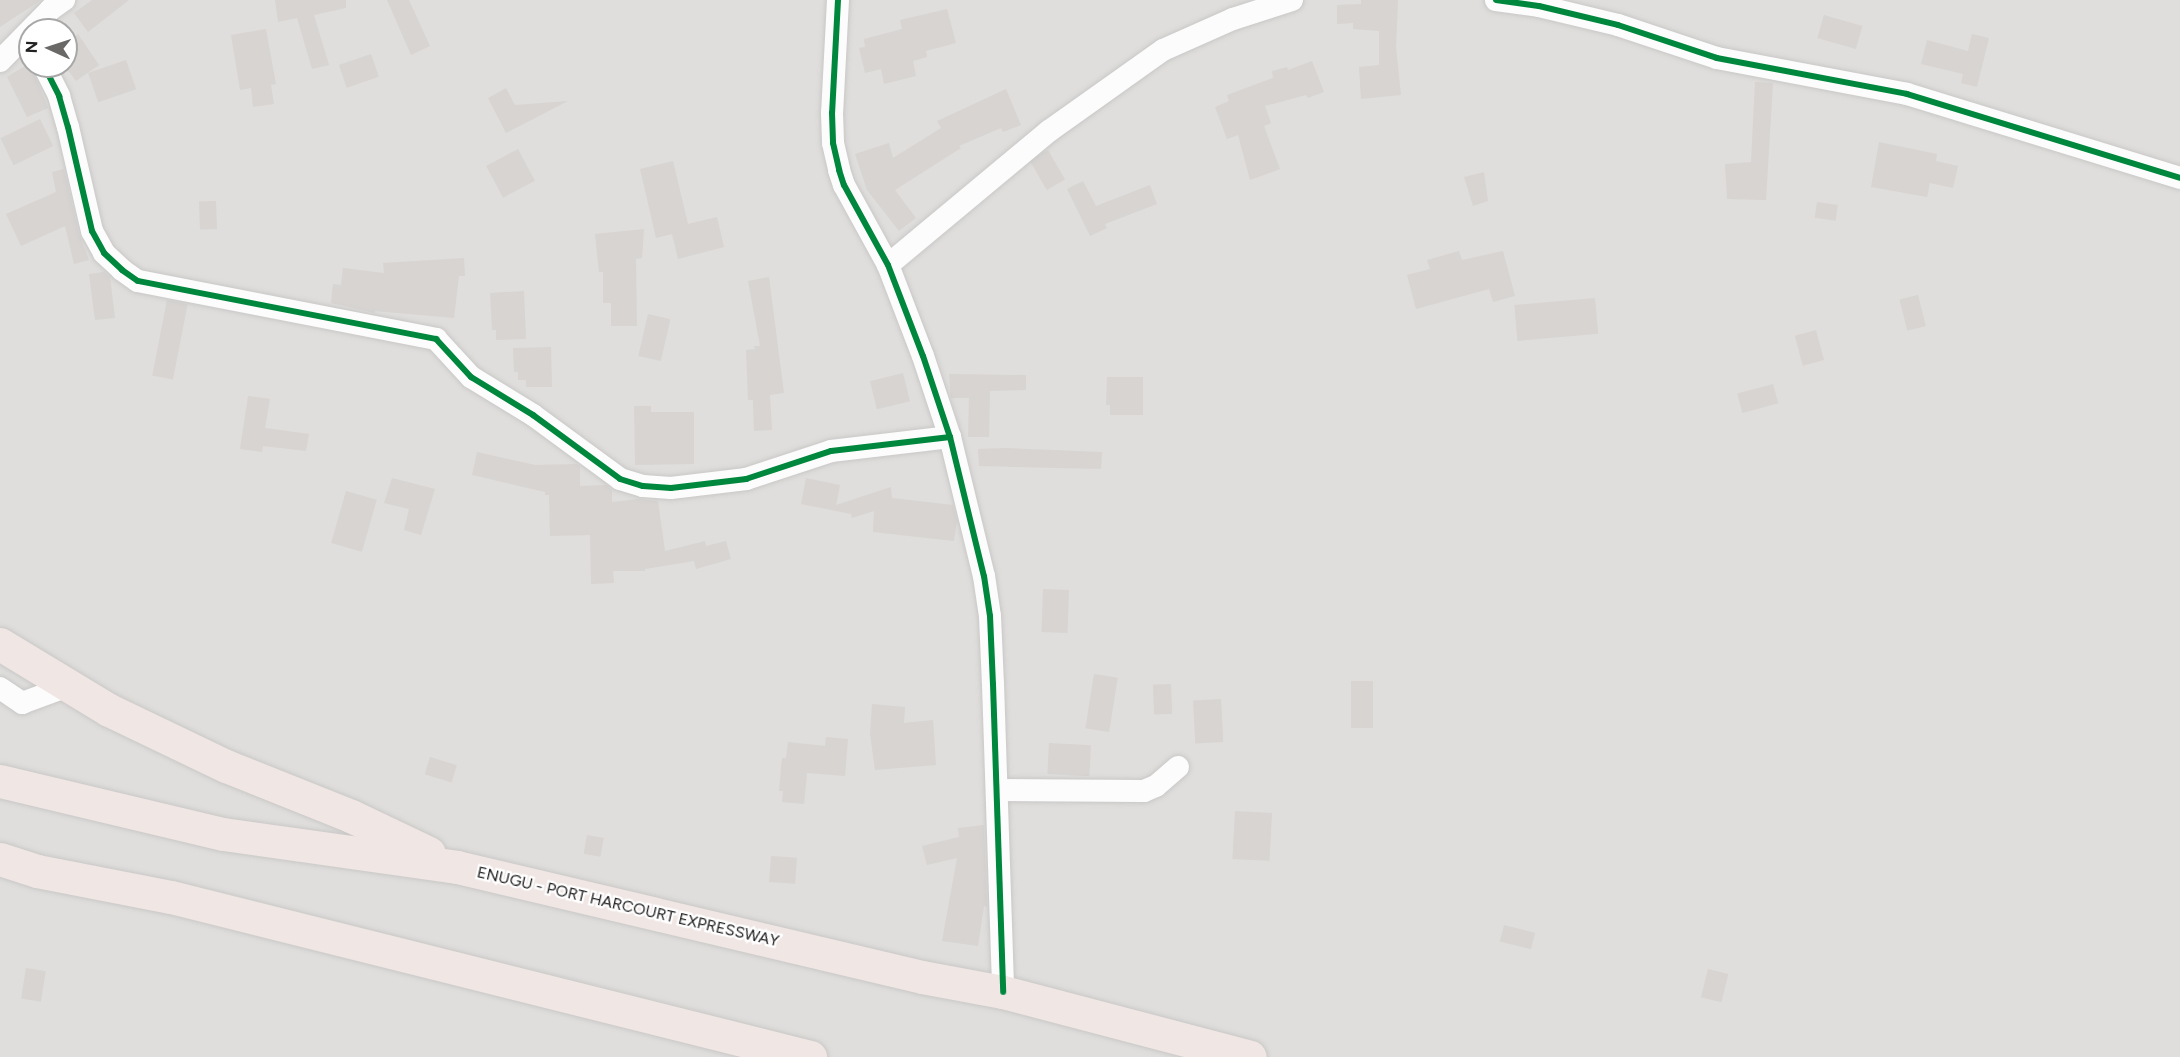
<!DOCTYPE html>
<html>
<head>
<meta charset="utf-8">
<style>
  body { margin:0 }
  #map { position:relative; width:2180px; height:1057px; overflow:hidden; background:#f0eeeb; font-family:Figtree,sans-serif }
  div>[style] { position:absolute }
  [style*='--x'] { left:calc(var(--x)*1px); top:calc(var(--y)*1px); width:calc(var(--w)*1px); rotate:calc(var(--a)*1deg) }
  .residential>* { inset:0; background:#dfdedc }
  .building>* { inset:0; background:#d7d4d2; transform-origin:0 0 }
  .roads { filter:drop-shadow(0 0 2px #c9c8c7) drop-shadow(0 0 2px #c9c8c7) }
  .minor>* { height:22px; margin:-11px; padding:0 11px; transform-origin:11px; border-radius:11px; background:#fdfcfc }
  .trunk>* { height:33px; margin:-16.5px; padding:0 16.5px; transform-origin:16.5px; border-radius:16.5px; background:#f0e6e4 }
  .cycleway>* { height:6px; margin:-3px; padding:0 3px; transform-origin:3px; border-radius:3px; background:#00873e }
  span { translate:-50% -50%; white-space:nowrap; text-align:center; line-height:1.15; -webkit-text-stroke:4.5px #fff; paint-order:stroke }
  .street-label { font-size:16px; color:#222 }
  .north { position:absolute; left:18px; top:18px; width:60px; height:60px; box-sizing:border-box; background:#fff; border:2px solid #a7a7a7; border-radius:50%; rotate:273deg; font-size:16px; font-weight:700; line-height:24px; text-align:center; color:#222 }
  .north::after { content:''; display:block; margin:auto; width:21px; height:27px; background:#6a6968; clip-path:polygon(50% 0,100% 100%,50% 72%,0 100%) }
</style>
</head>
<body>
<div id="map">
  <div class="residential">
    <i style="clip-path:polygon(evenodd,0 0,2180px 0,2180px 1057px,0 1057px,0 0,30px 30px,66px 30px,66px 66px,30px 66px,30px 30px)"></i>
  </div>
  <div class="building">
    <i style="clip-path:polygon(0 0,41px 0,0 27px)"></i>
    <i style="clip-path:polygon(92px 0,129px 0,88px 32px,74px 13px)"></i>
    <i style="clip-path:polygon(275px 0,346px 0,346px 8px,314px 15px,329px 65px,312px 69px,297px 18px,278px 22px)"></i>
    <i style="clip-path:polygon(387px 0,409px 0,430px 46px,411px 55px)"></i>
    <i style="clip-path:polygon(1361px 0,1398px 0,1396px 47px,1401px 95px,1361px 99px,1359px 67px,1379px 65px,1379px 31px,1353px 29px,1353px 23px,1337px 24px,1337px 5px,1361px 4px)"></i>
    <i style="clip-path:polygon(947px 9px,956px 43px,926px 51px,927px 57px,913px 61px,916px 76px,884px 84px,881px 69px,865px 73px,859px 48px,865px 47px,864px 39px,902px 29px,900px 20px)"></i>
    <i style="left:1824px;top:15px;width:40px;height:24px;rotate:16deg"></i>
    <i style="clip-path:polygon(266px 29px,276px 84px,271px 85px,274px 104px,253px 107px,251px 88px,240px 90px,231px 35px)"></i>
    <i style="clip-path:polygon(78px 34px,99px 65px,76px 81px,66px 68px,62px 71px,59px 66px,66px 66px,66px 43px)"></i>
    <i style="clip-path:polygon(1972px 34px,1989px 38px,1977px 87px,1961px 83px,1963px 74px,1921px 64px,1927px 40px,1968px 51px)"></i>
    <i style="left:371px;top:54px;width:24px;height:34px;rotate:71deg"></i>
    <i style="left:126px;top:60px;width:31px;height:40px;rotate:71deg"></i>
    <i style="clip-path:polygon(1312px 61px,1324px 92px,1308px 98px,1306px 95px,1265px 106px,1271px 123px,1264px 126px,1280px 169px,1250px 180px,1238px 135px,1227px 139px,1215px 107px,1229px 101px,1227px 95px,1273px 78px,1272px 71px,1287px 67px,1288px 70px)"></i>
    <i style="clip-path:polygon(25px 66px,31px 66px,48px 108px,27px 117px,7px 77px)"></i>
    <i style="clip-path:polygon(1755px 82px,1773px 83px,1766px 200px,1727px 199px,1725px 164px,1751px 162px)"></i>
    <i style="clip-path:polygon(506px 88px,515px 105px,568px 101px,506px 133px,488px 98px)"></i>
    <i style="clip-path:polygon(1006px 89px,1021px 125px,1003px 132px,1001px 128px,959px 146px,961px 148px,895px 190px,916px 218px,899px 231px,867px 190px,855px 154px,889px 143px,893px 158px,941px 128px,937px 121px)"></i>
    <i style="left:40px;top:119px;width:30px;height:44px;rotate:64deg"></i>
    <i style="clip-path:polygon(1879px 142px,1937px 154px,1936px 161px,1958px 166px,1953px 188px,1930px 183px,1927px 197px,1871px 187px)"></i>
    <i style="left:518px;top:149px;width:36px;height:36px;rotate:62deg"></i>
    <i style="left:1048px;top:150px;width:34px;height:21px;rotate:60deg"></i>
    <i style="clip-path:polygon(673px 161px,688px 224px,717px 217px,724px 247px,678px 259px,672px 234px,656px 238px,640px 169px)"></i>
    <i style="clip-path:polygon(64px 169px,79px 234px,89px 260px,74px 264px,65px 226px,21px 246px,6px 214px,56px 192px,52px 172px)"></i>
    <i style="clip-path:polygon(1484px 172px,1488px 201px,1473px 206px,1464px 177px)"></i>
    <i style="clip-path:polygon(1083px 181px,1096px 206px,1150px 185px,1157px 204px,1105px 224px,1107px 228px,1090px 236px,1067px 189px)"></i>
    <i style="left:216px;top:201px;width:28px;height:17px;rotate:88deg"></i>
    <i style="left:1817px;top:202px;width:21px;height:16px;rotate:8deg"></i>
    <i style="clip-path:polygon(644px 229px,642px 258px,636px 259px,637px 326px,611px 326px,611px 303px,603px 303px,603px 272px,599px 272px,595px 234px)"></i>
    <i style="clip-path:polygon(1459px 251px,1462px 260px,1503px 251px,1515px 296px,1493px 302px,1489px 289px,1416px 309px,1407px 275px,1430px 269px,1427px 260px)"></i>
    <i style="clip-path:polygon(464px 258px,465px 276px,459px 276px,454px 318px,375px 311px,375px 313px,331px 303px,333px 284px,341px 285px,343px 268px,384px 273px,383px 263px)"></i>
    <i style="clip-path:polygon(104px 272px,110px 277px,115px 318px,95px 320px,89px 274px)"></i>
    <i style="clip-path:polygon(769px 277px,784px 393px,770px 395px,772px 430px,754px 431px,753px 400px,748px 400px,746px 350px,755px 349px,754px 346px,760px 346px,748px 281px)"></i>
    <i style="clip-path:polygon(524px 291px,526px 339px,496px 340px,496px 330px,492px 330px,490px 293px)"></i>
    <i style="left:1918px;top:295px;width:32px;height:19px;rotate:76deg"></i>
    <i style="left:1595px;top:298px;width:36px;height:81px;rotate:85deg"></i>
    <i style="left:167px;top:300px;width:21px;height:77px;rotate:11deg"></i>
    <i style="left:648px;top:314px;width:23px;height:43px;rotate:13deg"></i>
    <i style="left:1816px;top:330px;width:31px;height:22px;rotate:75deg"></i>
    <i style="clip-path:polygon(551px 347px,552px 387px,526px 387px,526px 380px,518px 380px,518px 372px,514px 372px,513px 348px)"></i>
    <i style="left:903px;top:373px;width:29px;height:34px;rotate:76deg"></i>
    <i style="clip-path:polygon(949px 374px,1026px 375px,1026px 390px,990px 391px,989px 437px,968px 437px,969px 398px,951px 398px)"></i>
    <i style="clip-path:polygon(1107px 377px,1143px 377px,1143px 415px,1110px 415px,1110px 405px,1106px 405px)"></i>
    <i style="left:1773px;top:384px;width:20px;height:37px;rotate:75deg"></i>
    <i style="clip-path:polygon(248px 396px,270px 399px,265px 428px,309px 434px,306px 451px,263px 446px,262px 452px,240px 449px)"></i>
    <i style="clip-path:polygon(634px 406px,651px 406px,651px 412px,694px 412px,694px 464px,635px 465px)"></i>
    <i style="clip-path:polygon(1005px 448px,1102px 452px,1101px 469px,979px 466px,978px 449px)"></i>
    <i style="clip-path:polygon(477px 452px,535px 465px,577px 464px,580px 466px,580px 486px,606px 485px,612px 490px,612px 502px,638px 499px,658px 501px,665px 551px,705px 541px,706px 546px,726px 541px,731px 559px,696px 569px,694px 561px,645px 569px,645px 571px,613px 571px,614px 583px,591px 584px,590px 535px,550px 536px,549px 495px,545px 495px,545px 492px,472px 475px)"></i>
    <i style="clip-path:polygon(392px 478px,435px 489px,421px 535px,404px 530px,409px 509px,384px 503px)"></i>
    <i style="clip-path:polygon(806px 478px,840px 485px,836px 505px,891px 487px,892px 498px,953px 505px,957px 521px,954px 541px,873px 532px,874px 511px,852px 518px,851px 514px,801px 504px)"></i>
    <i style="left:346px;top:491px;width:32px;height:54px;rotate:16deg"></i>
    <i style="left:1043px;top:589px;width:26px;height:43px;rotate:2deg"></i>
    <i style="left:1094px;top:674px;width:24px;height:55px;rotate:9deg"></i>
    <i style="left:1351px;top:681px;width:22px;height:47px"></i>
    <i style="left:1171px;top:684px;width:30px;height:18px;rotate:88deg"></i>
    <i style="left:1221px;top:699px;width:43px;height:28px;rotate:87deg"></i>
    <i style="clip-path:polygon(872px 704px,905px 707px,904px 723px,933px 720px,936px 765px,875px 770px,870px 734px)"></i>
    <i style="clip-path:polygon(826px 737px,848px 739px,845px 776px,807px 773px,804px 804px,782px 802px,783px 791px,779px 791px,782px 758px,786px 758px,788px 742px,825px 746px)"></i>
    <i style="left:1049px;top:743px;width:42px;height:31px;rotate:3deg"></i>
    <i style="left:430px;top:757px;width:28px;height:18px;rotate:17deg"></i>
    <i style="left:1235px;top:811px;width:37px;height:48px;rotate:3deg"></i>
    <i style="clip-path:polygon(984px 825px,987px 907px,984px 906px,978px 946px,942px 941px,957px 858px,927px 865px,922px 846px,959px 837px,958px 828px)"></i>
    <i style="left:587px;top:835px;width:17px;height:19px;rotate:10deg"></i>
    <i style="left:771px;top:856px;width:26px;height:26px;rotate:4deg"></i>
    <i style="left:1504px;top:925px;width:32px;height:17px;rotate:14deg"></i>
    <i style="left:26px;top:968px;width:20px;height:31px;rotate:9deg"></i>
    <i style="left:1708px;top:969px;width:21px;height:29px;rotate:14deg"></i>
  </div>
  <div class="roads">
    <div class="minor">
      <i style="--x:838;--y:0;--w:113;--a:93"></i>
      <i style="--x:832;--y:113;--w:30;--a:88"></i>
      <i style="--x:833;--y:143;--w:28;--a:77"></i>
      <i style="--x:839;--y:170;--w:16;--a:72"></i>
      <i style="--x:844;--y:185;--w:91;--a:61.2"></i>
      <i style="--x:888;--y:265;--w:97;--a:69"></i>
      <i style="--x:923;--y:356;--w:85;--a:71.6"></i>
      <i style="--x:950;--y:437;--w:143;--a:76.3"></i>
      <i style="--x:984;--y:576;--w:40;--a:81.5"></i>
      <i style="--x:990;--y:616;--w:68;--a:87.5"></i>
      <i style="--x:993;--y:684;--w:308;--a:88.1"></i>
      <i style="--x:1496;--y:0;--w:43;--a:7.9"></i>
      <i style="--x:1539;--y:6;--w:81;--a:13.5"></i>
      <i style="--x:1618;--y:25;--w:104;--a:18.4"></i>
      <i style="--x:1717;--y:58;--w:193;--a:10.7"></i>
      <i style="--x:1907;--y:94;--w:286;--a:17.1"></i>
      <i style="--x:0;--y:61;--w:73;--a:-45.6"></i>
      <i style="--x:51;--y:9;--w:16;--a:-35"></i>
      <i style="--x:44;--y:66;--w:34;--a:63"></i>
      <i style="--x:59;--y:96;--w:32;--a:74"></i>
      <i style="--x:68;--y:127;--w:107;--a:77"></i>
      <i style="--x:92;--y:231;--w:25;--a:61"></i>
      <i style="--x:104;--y:253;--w:25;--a:43"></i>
      <i style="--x:122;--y:270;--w:19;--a:35"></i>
      <i style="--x:138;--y:281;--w:304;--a:11"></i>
      <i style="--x:436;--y:339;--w:52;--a:47.4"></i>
      <i style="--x:471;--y:377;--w:73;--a:31.5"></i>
      <i style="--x:533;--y:415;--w:108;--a:36.3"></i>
      <i style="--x:620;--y:479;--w:24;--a:17"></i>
      <i style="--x:643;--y:486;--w:28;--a:4"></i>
      <i style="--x:671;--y:488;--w:76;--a:-6.8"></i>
      <i style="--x:746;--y:479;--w:89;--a:-18.2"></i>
      <i style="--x:831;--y:451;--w:120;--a:-6.7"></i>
      <i style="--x:888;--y:265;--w:209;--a:-39.8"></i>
      <i style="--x:1049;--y:131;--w:140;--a:-35.4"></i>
      <i style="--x:1163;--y:50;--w:77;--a:-23.9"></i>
      <i style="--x:1233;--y:19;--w:62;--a:-17.9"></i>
      <i style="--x:0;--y:688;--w:27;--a:34"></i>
      <i style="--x:22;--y:703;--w:49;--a:-20.3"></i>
      <i style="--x:998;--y:790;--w:146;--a:0.4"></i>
      <i style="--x:1144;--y:791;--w:13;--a:-23"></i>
      <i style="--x:1156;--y:786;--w:29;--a:-41"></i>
    </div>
    <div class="trunk">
      <i style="--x:0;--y:644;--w:127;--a:31.2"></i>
      <i style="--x:109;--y:710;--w:130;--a:25.6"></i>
      <i style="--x:226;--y:766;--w:135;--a:21.8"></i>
      <i style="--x:351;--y:816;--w:86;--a:25.4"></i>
      <i style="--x:0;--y:781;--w:229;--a:13.4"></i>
      <i style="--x:223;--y:834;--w:236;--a:8"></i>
      <i style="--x:457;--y:867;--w:478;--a:13.3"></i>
      <i style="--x:922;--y:977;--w:82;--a:10.5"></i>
      <i style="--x:1003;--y:992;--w:255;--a:14.7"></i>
      <i style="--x:0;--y:859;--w:39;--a:18"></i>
      <i style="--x:37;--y:871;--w:136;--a:11"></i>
      <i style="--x:171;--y:897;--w:659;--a:14.06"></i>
    </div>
  </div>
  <div class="cycleway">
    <i style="--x:838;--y:0;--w:113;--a:93"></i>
    <i style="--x:832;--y:113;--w:30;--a:88"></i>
    <i style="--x:833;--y:143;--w:28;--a:77"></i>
    <i style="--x:839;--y:170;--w:16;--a:72"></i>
    <i style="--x:844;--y:185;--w:91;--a:61.2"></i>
    <i style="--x:888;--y:265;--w:97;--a:69"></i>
    <i style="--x:923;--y:356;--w:85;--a:71.6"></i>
    <i style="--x:950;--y:437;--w:143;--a:76.3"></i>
    <i style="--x:984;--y:576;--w:40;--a:81.5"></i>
    <i style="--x:990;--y:616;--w:68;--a:87.5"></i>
    <i style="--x:993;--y:684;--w:308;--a:88.1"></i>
    <i style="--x:1496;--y:0;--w:43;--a:7.9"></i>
    <i style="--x:1539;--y:6;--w:81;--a:13.5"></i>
    <i style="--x:1618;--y:25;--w:104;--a:18.4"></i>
    <i style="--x:1717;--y:58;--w:193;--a:10.7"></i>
    <i style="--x:1907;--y:94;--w:286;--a:17.1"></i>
    <i style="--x:44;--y:66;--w:34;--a:63"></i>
    <i style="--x:59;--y:96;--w:32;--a:74"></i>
    <i style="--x:68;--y:127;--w:107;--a:77"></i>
    <i style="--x:92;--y:231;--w:25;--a:61"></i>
    <i style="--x:104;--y:253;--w:25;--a:43"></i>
    <i style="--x:122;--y:270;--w:19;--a:35"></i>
    <i style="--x:138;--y:281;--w:304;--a:11"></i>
    <i style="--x:436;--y:339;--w:52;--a:47.4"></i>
    <i style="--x:471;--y:377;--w:73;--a:31.5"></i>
    <i style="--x:533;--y:415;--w:108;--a:36.3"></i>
    <i style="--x:620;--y:479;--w:24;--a:17"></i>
    <i style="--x:643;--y:486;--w:28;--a:4"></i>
    <i style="--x:671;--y:488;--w:76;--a:-6.8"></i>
    <i style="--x:746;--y:479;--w:89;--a:-18.2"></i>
    <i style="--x:831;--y:451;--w:120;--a:-6.7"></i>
  </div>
  <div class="street-label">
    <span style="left:628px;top:907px;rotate:13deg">ENUGU - PORT HARCOURT EXPRESSWAY</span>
  </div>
  <div class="north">N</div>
</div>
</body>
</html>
